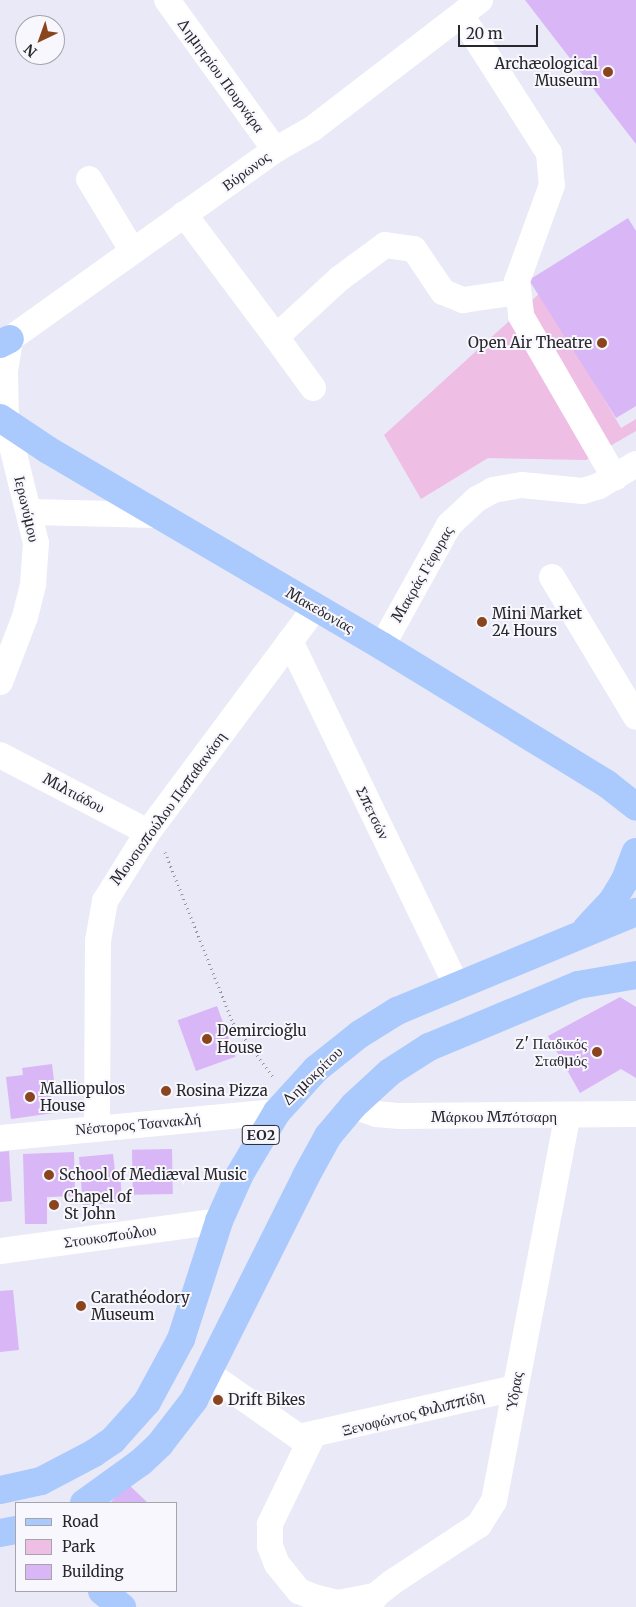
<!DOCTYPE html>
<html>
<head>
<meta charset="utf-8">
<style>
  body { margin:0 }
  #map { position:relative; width:636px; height:1607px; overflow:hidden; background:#e9e9f7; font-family:Merriweather,serif }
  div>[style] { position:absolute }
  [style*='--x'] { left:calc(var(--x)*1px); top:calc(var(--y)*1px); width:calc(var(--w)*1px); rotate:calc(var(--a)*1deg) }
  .green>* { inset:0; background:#efbee5 }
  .building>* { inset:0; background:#d9b6f6; transform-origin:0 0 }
  .path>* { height:3px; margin-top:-1.5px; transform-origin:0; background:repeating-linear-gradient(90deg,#93939d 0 1px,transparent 0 5px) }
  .minor>* { height:26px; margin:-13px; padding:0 13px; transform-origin:13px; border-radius:13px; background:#fff }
  .major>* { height:28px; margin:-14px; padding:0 14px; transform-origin:14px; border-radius:14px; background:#aac9fd }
  .dots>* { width:14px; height:14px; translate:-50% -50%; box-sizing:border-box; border:2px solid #f7f7fd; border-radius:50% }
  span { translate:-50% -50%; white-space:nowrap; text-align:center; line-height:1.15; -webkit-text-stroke:4px #f7f7fd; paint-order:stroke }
  .shield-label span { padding:1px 4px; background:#f7f7fd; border:1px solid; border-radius:4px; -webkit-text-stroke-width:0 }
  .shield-label { font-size:14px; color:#27272c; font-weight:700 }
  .poi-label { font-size:15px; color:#27272c }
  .right { translate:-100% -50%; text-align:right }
  .left { translate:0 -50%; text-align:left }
  .street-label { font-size:15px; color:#27272c }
  .legend { position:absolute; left:15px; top:1502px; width:162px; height:90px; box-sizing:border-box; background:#f7f7fd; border:1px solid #a4a4a9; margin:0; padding:6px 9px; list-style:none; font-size:15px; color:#27272c }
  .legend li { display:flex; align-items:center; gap:10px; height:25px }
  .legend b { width:25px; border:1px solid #a4a4a9 }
  .north { position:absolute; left:15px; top:15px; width:50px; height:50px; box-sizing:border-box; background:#f7f7fd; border:1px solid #a4a4a9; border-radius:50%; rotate:222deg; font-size:14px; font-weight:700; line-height:20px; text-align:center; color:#27272c }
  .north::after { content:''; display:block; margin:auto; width:18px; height:22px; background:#8b451e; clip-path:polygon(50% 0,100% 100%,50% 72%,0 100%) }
  .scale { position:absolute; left:458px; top:25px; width:80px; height:22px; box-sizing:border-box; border:2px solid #27272c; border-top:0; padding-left:6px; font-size:15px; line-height:18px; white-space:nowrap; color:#27272c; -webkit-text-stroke:4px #f7f7fd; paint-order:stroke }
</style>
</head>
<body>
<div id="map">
  <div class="green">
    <i style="clip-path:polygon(541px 292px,621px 428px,636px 419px,636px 431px,586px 460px,488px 458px,421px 499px,384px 435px)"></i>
  </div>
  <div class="building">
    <i style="clip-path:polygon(525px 0,636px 0,636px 144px)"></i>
    <i style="clip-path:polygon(628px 218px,636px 231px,636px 406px,616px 418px,529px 280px)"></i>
    <i style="clip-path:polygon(620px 997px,636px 1007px,636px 1078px,621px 1069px,580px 1093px,548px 1036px)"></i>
    <i style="left:217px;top:1006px;width:54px;height:42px;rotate:70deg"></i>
    <i style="clip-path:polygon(52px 1064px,54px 1081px,49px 1082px,54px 1113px,11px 1119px,6px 1077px,23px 1075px,22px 1068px)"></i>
    <i style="left:172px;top:1149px;width:45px;height:40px;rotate:89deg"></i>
    <i style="clip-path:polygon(9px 1151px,12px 1201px,0 1202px,0 1152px)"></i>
    <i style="clip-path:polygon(74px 1152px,75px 1196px,47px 1197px,47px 1224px,25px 1224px,23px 1154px)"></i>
    <i style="clip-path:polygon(113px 1154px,115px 1171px,120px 1170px,122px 1202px,83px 1206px,79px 1157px)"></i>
    <i style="clip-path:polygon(13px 1290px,19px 1350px,0 1352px,0 1291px)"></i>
    <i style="clip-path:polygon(128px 1484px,148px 1503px,110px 1503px)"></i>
  </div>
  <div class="path">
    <i style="--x:165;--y:852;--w:184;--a:68.3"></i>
    <i style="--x:233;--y:1023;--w:67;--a:53.5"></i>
  </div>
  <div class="minor">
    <i style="--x:167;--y:0;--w:185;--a:54.2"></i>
    <i style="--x:461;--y:15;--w:164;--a:57.5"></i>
    <i style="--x:549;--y:153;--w:32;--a:85"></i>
    <i style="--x:552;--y:185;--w:102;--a:110"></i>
    <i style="--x:517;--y:281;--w:35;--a:83"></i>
    <i style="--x:521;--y:316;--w:187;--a:59.9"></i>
    <i style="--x:89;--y:179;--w:83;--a:58.8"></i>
    <i style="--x:184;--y:214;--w:154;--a:53.2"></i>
    <i style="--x:276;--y:337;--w:86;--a:-42.6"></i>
    <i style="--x:339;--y:279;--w:57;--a:-36.5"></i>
    <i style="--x:385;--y:245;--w:29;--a:8"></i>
    <i style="--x:414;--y:249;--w:52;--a:56"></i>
    <i style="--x:443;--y:292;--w:22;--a:22"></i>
    <i style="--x:463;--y:300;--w:55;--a:-8.4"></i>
    <i style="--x:276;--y:337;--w:63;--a:54"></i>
    <i style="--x:30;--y:512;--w:127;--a:1.4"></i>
    <i style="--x:552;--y:577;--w:163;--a:59"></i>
    <i style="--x:290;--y:641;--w:382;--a:64.2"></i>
    <i style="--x:382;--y:646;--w:138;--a:-61"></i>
    <i style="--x:449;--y:525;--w:38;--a:-43"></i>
    <i style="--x:477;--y:499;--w:18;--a:-29"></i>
    <i style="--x:493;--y:490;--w:29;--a:-10"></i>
    <i style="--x:522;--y:485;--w:61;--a:5.6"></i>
    <i style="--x:583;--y:491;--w:17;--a:-17"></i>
    <i style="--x:599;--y:486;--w:43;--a:-30.7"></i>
    <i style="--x:0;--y:682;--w:70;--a:-69"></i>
    <i style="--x:25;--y:617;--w:34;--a:-76"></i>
    <i style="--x:33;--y:584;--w:41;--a:-85.8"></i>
    <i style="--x:36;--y:543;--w:125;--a:-103.9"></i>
    <i style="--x:6;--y:422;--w:51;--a:-91.1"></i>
    <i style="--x:5;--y:371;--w:32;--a:-81"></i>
    <i style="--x:10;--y:339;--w:325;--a:-35.5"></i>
    <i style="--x:275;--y:150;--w:43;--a:-29.6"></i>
    <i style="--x:312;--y:129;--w:212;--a:-37.5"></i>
    <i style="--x:0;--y:755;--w:167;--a:27.5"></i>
    <i style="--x:353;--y:1106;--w:24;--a:19"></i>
    <i style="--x:376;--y:1114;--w:24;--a:5"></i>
    <i style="--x:400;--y:1116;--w:236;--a:-0.5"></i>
    <i style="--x:97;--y:1127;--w:186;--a:-89.7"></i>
    <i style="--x:98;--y:941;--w:41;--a:-80.1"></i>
    <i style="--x:105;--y:901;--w:81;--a:-58.1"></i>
    <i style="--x:148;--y:832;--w:281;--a:-53.3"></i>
    <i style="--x:0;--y:1138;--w:278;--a:-5.4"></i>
    <i style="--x:0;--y:1251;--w:221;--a:-7.8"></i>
    <i style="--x:209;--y:1374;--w:110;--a:35"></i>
    <i style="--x:299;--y:1437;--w:221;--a:-12.8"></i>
    <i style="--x:312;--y:1437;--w:97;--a:115.8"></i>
    <i style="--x:270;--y:1524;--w:22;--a:90"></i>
    <i style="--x:270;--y:1546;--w:19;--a:69"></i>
    <i style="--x:277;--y:1564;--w:35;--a:51"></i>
    <i style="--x:299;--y:1591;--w:16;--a:22"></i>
    <i style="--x:314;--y:1597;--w:25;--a:14"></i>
    <i style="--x:338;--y:1603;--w:38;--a:-11"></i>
    <i style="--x:369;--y:1607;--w:13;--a:-61"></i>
    <i style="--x:375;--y:1596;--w:21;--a:-39"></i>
    <i style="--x:391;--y:1583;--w:105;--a:-33.4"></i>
    <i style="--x:479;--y:1525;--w:28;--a:-58"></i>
    <i style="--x:494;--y:1501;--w:391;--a:-79.2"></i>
  </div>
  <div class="major">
    <i style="--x:0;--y:344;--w:11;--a:-27"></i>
    <i style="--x:0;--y:418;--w:58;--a:33.7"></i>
    <i style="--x:48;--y:450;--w:387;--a:30.4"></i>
    <i style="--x:382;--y:646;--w:264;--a:31.5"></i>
    <i style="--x:607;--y:784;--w:37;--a:38"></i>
    <i style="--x:587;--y:928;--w:38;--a:-47"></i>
    <i style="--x:613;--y:900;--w:23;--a:-59"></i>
    <i style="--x:625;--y:880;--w:30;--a:-69"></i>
    <i style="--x:0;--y:1490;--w:42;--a:-12.4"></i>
    <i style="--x:41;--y:1481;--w:60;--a:-27.8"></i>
    <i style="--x:94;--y:1453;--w:23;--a:-34"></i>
    <i style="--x:113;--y:1440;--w:51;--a:-48.2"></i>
    <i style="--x:147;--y:1402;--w:72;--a:-61.6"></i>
    <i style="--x:181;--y:1339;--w:124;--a:-72.1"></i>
    <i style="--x:219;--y:1221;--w:51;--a:-65.9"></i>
    <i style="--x:240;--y:1174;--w:72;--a:-59.2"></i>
    <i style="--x:277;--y:1112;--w:58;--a:-47.8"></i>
    <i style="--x:316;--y:1069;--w:56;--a:-38.5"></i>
    <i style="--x:360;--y:1034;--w:44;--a:-31.9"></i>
    <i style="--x:397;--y:1011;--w:259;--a:-22.5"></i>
    <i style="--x:84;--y:1503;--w:70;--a:-35.7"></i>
    <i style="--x:141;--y:1462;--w:26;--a:-43"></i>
    <i style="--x:160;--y:1444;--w:56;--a:-52.3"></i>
    <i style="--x:194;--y:1400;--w:250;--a:-63.4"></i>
    <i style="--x:306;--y:1176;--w:46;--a:-61.2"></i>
    <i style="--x:328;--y:1136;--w:39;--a:-50"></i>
    <i style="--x:353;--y:1106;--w:50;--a:-42.6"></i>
    <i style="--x:390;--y:1072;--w:46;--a:-32.7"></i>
    <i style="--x:429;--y:1047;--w:161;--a:-22.6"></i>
    <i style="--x:578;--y:985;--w:59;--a:-9.8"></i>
    <i style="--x:0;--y:1533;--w:16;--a:-11"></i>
    <i style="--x:102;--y:1591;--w:26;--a:39"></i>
  </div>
  <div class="dots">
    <i style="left:608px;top:72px;background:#8b451e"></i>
    <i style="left:602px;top:343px;background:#8b451e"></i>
    <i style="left:482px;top:622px;background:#8b451e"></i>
    <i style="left:207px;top:1039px;background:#8b451e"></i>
    <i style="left:597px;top:1052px;background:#8b451e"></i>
    <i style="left:166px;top:1091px;background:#8b451e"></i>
    <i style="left:30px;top:1097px;background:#8b451e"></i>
    <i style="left:49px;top:1175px;background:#8b451e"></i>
    <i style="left:54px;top:1205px;background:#8b451e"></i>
    <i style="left:81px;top:1306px;background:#8b451e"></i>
    <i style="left:218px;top:1400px;background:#8b451e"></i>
  </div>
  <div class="shield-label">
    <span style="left:261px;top:1135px">ΕΟ2</span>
  </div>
  <div class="poi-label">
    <span class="right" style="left:598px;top:72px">Archæological<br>Museum</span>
    <span class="right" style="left:592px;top:343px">Open Air Theatre</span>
    <span class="left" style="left:492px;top:622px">Mini Market<br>24 Hours</span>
    <span class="left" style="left:217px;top:1039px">Demircioğlu<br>House</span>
    <span class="right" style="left:587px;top:1052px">Ζ' Παιδικός<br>Σταθμός</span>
    <span class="left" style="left:40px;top:1097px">Malliopulos<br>House</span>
    <span class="left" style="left:176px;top:1091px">Rosina Pizza</span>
    <span class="left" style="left:59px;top:1175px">School of Mediæval Music</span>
    <span class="left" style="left:64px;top:1205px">Chapel of<br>St John</span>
    <span class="left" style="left:91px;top:1306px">Carathéodory<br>Museum</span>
    <span class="left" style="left:228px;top:1400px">Drift Bikes</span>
  </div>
  <div class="street-label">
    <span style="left:221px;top:75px;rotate:54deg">Δημητρίου Πουρνάρα</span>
    <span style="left:246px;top:171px;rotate:-36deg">Βύρωνος</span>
    <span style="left:27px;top:509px;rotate:77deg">Ιερωνύμου</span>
    <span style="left:422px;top:574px;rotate:-60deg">Μακράς Γέφυρας</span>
    <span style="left:320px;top:610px;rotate:30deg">Μακεδονίας</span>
    <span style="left:74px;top:793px;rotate:28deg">Μιλτιάδου</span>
    <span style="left:168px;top:808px;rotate:-54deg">Μουσιοπούλου Παπαθανάση</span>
    <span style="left:373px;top:813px;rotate:64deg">Σπετσών</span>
    <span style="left:312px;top:1076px;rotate:-44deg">Δημοκρίτου</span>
    <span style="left:494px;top:1117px">Μάρκου Μπότσαρη</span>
    <span style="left:138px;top:1124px;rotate:-5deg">Νέστορος Τσανακλή</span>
    <span style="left:110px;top:1236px;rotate:-8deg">Στουκοπούλου</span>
    <span style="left:514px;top:1391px;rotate:-80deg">Ύδρας</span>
    <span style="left:413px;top:1413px;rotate:-14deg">Ξενοφώντος Φιλιππίδη</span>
  </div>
  <ul class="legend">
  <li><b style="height:6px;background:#aac9fd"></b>Road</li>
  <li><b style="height:14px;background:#efbee5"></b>Park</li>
  <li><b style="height:14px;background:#d9b6f6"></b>Building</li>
  </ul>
  <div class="north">N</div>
  <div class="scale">20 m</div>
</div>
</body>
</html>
